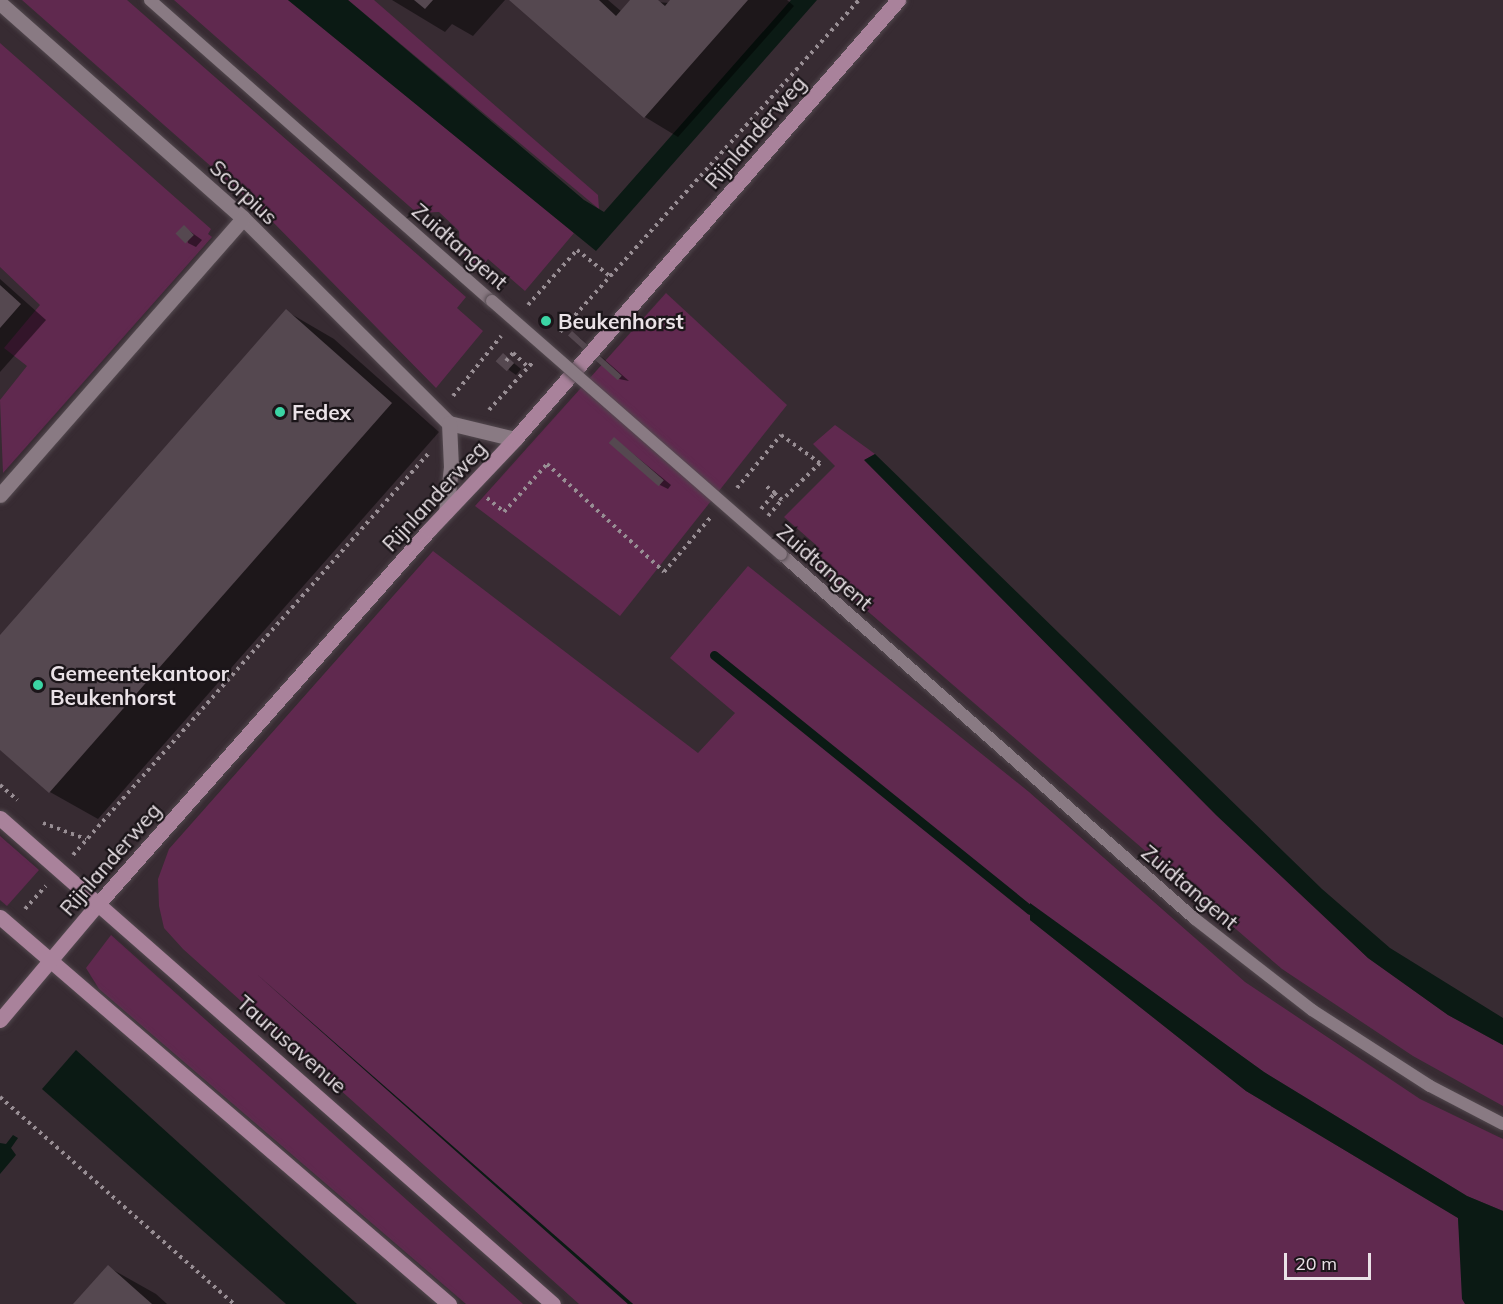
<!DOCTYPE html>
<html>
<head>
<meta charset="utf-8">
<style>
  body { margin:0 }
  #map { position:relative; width:1503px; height:1304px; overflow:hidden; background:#372b32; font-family:Mulish,sans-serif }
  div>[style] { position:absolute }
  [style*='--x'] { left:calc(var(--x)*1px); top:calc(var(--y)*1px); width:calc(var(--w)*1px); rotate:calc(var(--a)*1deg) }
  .green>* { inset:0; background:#60294f }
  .water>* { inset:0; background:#0b1a14 }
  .shadow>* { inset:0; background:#0007 }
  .stream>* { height:9px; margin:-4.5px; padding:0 4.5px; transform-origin:4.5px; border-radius:4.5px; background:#0b1a14 }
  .building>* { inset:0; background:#554850; transform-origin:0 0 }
  .path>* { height:4px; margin-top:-2px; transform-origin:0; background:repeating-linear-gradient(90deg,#988e94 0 3px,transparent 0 7.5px) }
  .roads { filter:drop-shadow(0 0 2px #53494f) drop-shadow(0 0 2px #53494f) }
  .lane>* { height:12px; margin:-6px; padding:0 6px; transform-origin:6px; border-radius:6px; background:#897a83 }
  .street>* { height:15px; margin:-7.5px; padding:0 7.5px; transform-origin:7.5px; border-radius:7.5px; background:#897a83 }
  .secondary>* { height:15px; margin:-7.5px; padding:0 7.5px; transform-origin:7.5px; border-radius:7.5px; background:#a9829b }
  .bridges { filter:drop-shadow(0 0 2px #53494f) drop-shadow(0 0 2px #53494f) }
  .lane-bridge>* { height:12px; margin:-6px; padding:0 6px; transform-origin:6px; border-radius:6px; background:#897a83 }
  .dots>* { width:16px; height:16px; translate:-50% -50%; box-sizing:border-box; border:3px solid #1b1519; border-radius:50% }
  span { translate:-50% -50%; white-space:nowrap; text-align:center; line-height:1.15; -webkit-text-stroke:4.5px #1b1519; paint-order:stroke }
  .street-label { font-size:21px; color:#eae2e7 }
  .poi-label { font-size:21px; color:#eae2e7; font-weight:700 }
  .left { translate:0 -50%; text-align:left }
  .scale { position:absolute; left:1284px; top:1253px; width:87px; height:27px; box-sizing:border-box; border:3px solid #eae2e7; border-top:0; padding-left:8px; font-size:18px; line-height:21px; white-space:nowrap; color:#eae2e7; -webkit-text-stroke:4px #1b1519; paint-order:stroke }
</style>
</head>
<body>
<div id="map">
  <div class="green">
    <i style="clip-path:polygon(22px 0,127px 0,466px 297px,457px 308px,483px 331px,436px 388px,265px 214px)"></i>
    <i style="clip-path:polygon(174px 0,288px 0,574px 233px,525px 291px,488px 259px,479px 270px,460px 251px,459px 231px,439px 212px,417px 213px)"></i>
    <i style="clip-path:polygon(348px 0,374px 0,598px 195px,599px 209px)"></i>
    <i style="clip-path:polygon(0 43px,211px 229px,208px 234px,212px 237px,3px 473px,0 400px,27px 366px,4px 348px,40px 305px,0 267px)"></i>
    <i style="clip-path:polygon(666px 293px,787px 405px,620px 616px,475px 506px)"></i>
    <i style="clip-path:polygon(835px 425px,875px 454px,865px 460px,1368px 958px,1448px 1015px,1503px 1045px,1503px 1106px,1413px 1056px,1282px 969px,806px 558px,816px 545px,784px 517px,835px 466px,813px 444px)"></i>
    <i style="clip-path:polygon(433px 551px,698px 753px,735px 713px,670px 658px,748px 566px,1029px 792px,1245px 982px,1420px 1099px,1503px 1139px,1503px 1211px,1467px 1196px,1264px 1072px,1030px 904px,1030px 920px,1246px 1091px,1458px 1218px,1465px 1304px,633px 1304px,363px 1068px,628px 1304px,579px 1304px,183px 949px,164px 928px,159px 906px,158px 879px,169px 849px)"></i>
    <i style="clip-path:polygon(0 836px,39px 870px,7px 906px,0 900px)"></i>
    <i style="clip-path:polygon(111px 935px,523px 1304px,466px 1304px,99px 989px,86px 968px)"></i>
  </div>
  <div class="water">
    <i style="clip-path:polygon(288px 0,348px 0,584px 200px,604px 212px,791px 0,817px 0,596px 251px)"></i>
    <i style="clip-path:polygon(875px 454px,1322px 889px,1390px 948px,1503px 1018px,1503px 1045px,1448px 1015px,1368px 958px,1216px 815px,864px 460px)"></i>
    <i style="clip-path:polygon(1030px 903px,1264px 1072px,1467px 1196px,1503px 1211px,1503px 1304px,1465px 1304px,1462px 1299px,1458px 1218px,1246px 1091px,1030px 920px)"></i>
    <i style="clip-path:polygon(243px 962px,633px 1304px,628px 1304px)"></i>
    <i style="clip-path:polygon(76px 1050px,357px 1304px,286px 1304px,42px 1089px)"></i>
    <i style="clip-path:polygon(13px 1135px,18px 1138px,11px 1148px,16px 1155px,0 1174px,0 1143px,6px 1144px)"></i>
  </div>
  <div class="shadow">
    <i style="clip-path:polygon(392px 0,505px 0,473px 36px,452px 24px,445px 32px)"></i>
    <i style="clip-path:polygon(512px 0,608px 0,622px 12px,632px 0,669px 3px,672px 0,787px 0,794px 6px,678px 137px,645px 117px)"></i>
    <i style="clip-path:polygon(184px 227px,202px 240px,196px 247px,188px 243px)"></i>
    <i style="clip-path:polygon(0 279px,46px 320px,0 372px)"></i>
    <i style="clip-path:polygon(286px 311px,334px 339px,439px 432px,98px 819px,50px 792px,0 748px,0 637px)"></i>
    <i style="clip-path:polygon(572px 333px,580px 338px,629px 381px,619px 379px)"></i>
    <i style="clip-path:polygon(504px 355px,521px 369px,516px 375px,498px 362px)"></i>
    <i style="clip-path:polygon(615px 439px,671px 485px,668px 489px,660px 485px)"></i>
    <i style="clip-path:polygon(108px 1267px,156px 1294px,167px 1304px,75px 1304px)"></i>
  </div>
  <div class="stream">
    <i style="--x:714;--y:655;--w:406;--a:38.9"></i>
  </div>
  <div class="building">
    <i style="clip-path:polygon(414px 0,433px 0,425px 9px)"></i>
    <i style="clip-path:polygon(509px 0,599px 0,616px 16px,630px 0,658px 0,665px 6px,670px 0,748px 0,644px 118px)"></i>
    <i style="left:184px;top:225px;width:14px;height:12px;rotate:45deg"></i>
    <i style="clip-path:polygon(0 285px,21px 304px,0 328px)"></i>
    <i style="clip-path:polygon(286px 309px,392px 403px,49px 793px,0 750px,0 635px)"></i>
    <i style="left:572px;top:331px;width:67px;height:6px;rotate:42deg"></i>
    <i style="left:503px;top:353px;width:15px;height:11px;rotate:42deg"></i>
    <i style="left:614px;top:437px;width:66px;height:8px;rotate:41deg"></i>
    <i style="clip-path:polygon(108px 1265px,152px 1304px,73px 1304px)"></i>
  </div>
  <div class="path">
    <i style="--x:528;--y:305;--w:74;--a:-48.3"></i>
    <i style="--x:577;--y:250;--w:43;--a:38.5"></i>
    <i style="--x:560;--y:332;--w:447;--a:-48"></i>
    <i style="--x:506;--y:361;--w:11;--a:-49"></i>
    <i style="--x:513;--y:353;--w:21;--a:43"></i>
    <i style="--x:453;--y:396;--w:77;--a:-51.3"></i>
    <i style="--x:489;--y:410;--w:65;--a:-47.5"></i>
    <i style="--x:737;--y:488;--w:69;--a:-50.3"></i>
    <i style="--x:781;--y:435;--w:48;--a:35.7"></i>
    <i style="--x:820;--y:463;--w:53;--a:135.8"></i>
    <i style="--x:487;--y:498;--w:22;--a:39"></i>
    <i style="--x:504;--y:512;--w:64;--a:-48.1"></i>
    <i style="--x:547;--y:464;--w:159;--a:42.7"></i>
    <i style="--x:664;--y:572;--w:71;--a:-49.6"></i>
    <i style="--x:761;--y:509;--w:21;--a:-49"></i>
    <i style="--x:775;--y:493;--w:11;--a:-142"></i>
    <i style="--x:768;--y:516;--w:21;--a:-49"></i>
    <i style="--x:782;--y:500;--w:12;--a:-138"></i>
    <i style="--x:0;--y:785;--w:23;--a:41"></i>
    <i style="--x:43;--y:823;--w:46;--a:20.4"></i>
    <i style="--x:73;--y:855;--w:536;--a:-48.48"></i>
    <i style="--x:25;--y:909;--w:31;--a:-48"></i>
    <i style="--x:0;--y:1097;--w:312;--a:41.5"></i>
  </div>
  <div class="roads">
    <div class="lane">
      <i style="--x:150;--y:0;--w:456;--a:41.4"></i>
      <i style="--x:781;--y:554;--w:552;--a:41.4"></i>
      <i style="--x:1195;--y:919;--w:148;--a:37.9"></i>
      <i style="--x:1312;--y:1010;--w:140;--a:32.8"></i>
      <i style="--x:1430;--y:1086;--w:82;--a:27.5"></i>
    </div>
    <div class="street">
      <i style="--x:0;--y:3;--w:324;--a:41.5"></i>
      <i style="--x:243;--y:218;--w:291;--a:44.9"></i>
      <i style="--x:449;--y:423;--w:68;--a:13.6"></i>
      <i style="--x:0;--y:495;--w:368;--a:-48.7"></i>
      <i style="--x:446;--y:512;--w:45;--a:-83.7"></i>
      <i style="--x:451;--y:467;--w:44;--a:-92.6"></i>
    </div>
    <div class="secondary">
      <i style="--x:0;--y:818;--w:736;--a:41.31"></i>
      <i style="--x:0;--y:917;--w:593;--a:40.76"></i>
      <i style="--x:0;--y:1020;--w:150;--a:-49.9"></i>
      <i style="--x:97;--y:905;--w:501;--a:-48.48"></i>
      <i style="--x:429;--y:530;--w:125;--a:-46.6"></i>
      <i style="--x:515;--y:439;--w:583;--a:-48.9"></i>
    </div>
  </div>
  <div class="bridges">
    <div class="lane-bridge">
      <i style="--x:492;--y:301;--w:384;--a:41.2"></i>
    </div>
  </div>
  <div class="dots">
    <i style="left:546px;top:321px;background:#3bd4a4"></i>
    <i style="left:280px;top:412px;background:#3bd4a4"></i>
    <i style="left:38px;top:685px;background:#3bd4a4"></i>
  </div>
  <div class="street-label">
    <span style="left:755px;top:132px;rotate:-49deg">Rijnlanderweg</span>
    <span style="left:244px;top:192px;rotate:43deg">Scorpius</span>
    <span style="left:460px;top:246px;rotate:41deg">Zuidtangent</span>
    <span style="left:434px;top:496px;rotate:-47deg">Rijnlanderweg</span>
    <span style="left:825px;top:567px;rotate:41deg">Zuidtangent</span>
    <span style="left:110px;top:859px;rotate:-49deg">Rijnlanderweg</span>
    <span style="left:1190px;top:887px;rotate:40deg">Zuidtangent</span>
    <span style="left:292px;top:1044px;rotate:41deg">Taurusavenue</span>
  </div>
  <div class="poi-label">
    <span class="left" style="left:558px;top:321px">Beukenhorst</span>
    <span class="left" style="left:292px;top:412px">Fedex</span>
    <span class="left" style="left:50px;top:685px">Gemeentekantoor<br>Beukenhorst</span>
  </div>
  <div class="scale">20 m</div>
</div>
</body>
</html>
